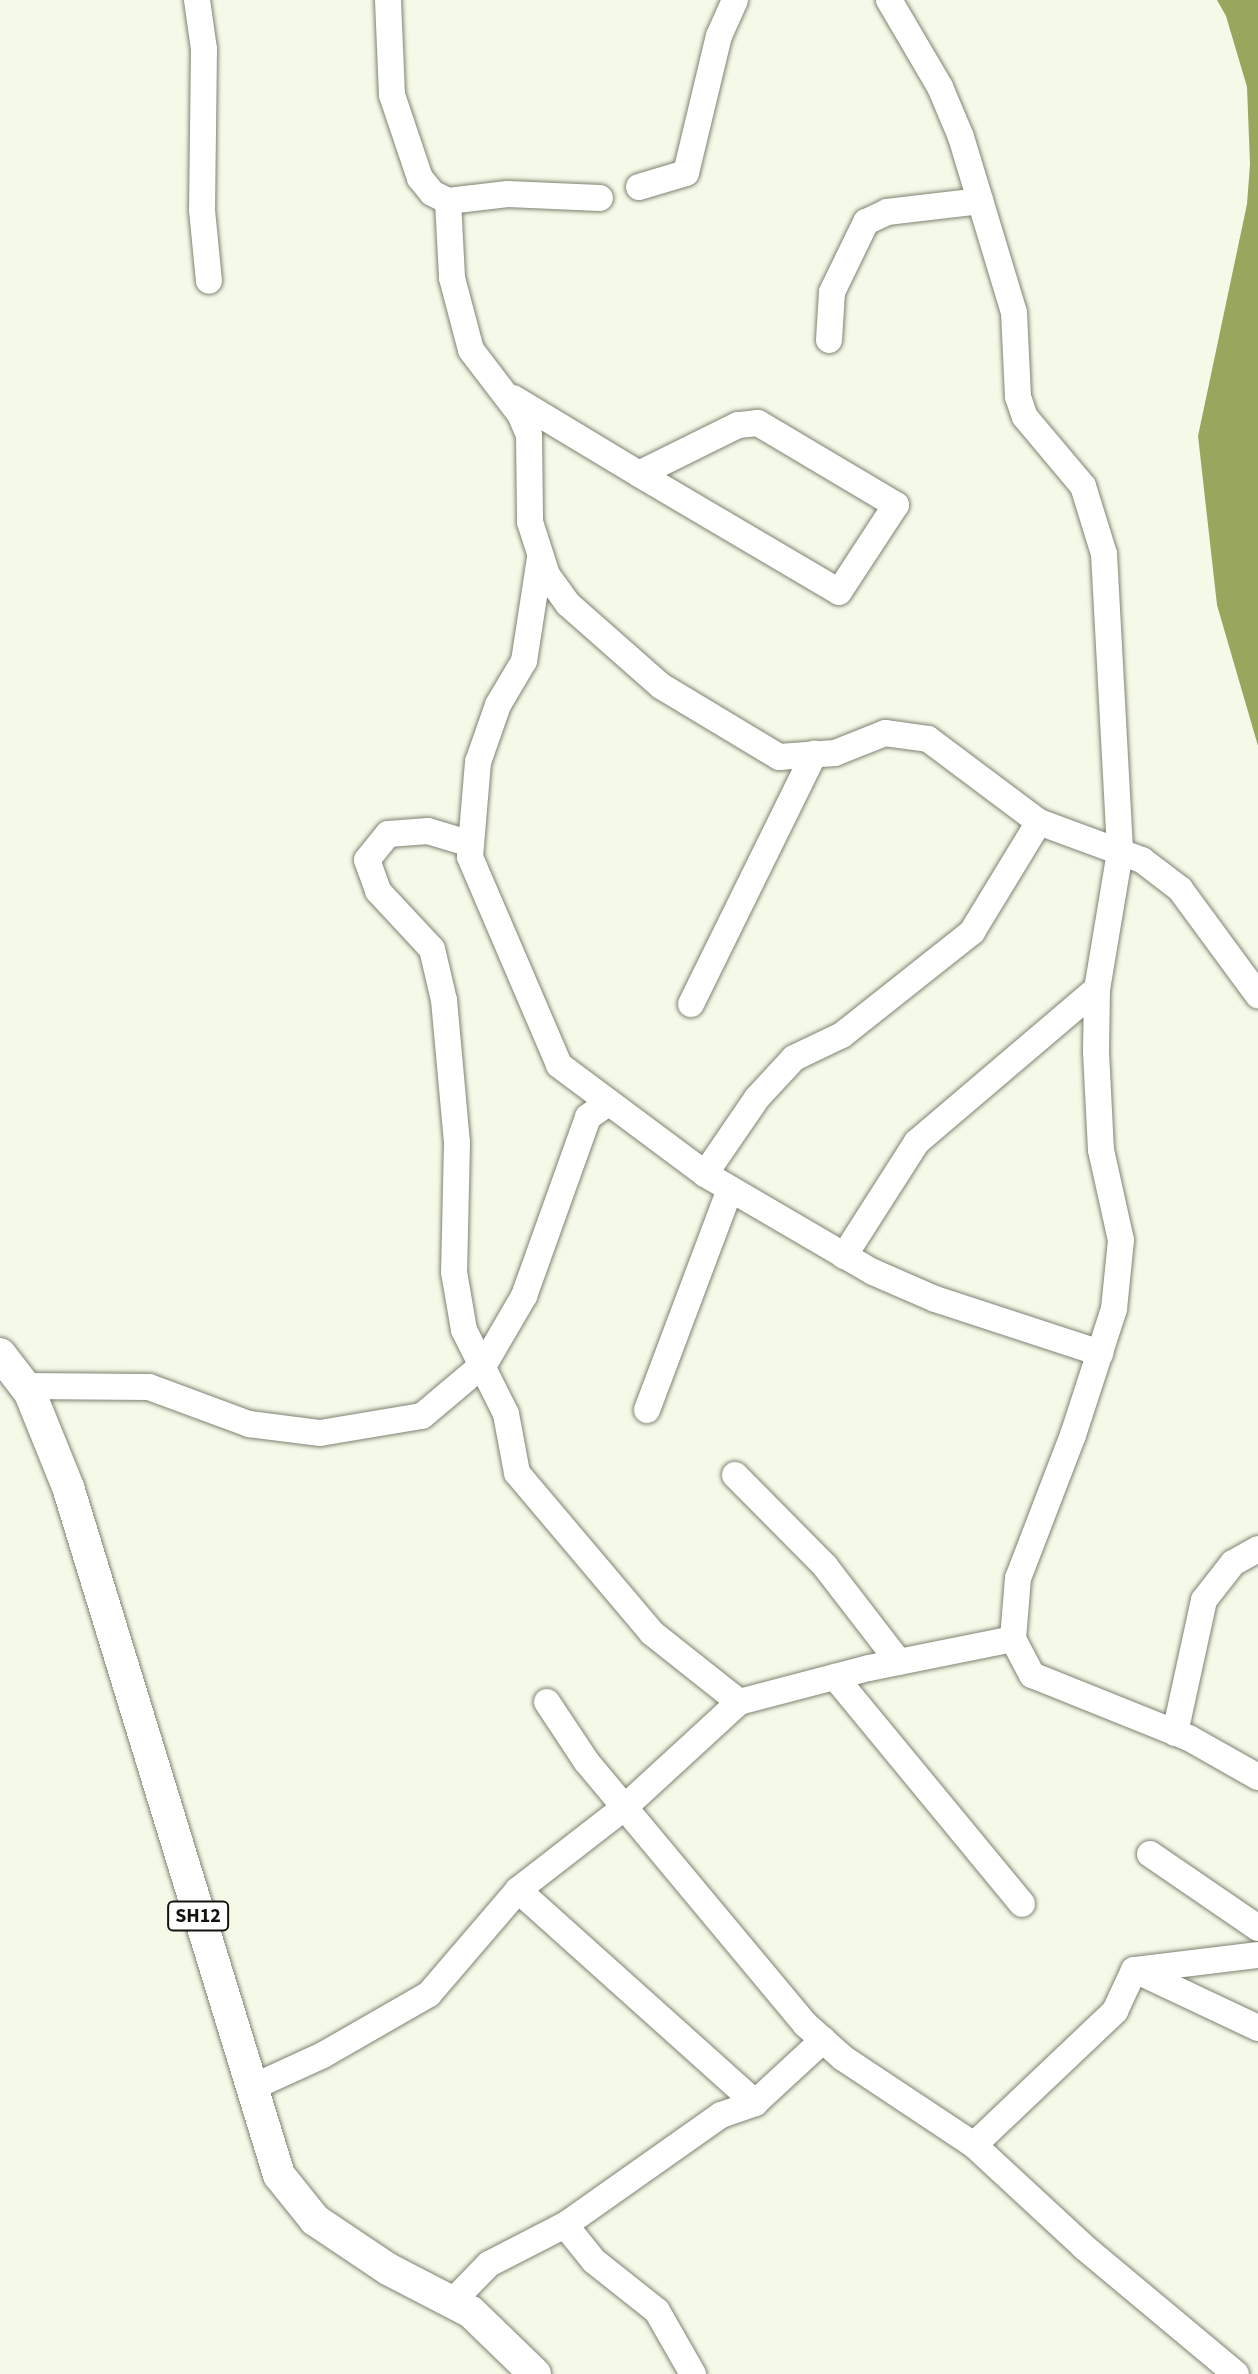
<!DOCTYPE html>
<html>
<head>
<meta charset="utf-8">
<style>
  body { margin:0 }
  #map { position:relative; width:1258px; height:2374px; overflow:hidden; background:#f5fae8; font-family:"Source Sans 3",sans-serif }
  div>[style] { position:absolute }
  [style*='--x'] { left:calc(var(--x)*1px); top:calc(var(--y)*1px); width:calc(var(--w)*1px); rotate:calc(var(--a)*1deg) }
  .water>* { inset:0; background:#97a85e }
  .roads { filter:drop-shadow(0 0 2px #7d8272) drop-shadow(0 0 2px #7d8272) }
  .minor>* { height:26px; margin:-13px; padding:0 13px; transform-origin:13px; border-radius:13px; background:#fff }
  .major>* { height:32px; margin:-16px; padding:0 16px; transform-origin:16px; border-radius:16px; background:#fff }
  span { translate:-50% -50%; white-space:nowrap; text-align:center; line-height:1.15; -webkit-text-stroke:6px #fff; paint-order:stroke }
  .shield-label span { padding:2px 6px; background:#fff; border:2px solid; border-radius:6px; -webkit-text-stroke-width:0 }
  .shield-label { font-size:20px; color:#13140e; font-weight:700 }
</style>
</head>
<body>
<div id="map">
  <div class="water">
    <i style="clip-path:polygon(1217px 0,1258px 0,1258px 746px,1217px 605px,1198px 436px,1247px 204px,1250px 164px,1247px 87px,1226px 16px)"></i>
  </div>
  <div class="roads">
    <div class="minor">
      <i style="--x:197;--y:0;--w:49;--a:81.9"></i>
      <i style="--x:204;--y:49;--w:161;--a:90.7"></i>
      <i style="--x:202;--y:210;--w:71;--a:84.4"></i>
      <i style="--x:388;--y:0;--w:95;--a:87.6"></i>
      <i style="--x:392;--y:95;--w:88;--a:71.4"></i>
      <i style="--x:420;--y:178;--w:19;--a:51"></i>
      <i style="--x:432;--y:193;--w:18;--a:27"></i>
      <i style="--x:448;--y:201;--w:77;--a:87"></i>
      <i style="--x:452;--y:278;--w:74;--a:75.2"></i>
      <i style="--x:471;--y:350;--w:81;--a:52.6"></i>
      <i style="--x:520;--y:414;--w:23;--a:67"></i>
      <i style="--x:529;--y:435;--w:87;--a:89.3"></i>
      <i style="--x:530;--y:522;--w:56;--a:72.2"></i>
      <i style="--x:547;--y:575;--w:36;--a:54"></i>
      <i style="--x:568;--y:604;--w:124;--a:41.4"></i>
      <i style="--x:661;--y:686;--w:138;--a:31"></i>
      <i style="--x:779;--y:757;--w:56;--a:-4.1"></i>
      <i style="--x:835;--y:753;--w:54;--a:-21.8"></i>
      <i style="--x:885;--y:733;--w:43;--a:7.9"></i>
      <i style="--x:928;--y:739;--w:139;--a:36.8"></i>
      <i style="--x:1039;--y:822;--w:110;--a:20.3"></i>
      <i style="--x:1142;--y:860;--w:48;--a:37.3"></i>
      <i style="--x:1180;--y:889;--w:132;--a:53.7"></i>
      <i style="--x:889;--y:0;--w:101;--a:59.6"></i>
      <i style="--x:940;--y:87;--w:54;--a:67.2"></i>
      <i style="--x:961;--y:137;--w:183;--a:73.2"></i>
      <i style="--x:1014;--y:312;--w:85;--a:87.3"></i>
      <i style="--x:1018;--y:397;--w:21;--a:71"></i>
      <i style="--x:1025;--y:417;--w:90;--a:50"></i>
      <i style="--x:1083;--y:486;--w:71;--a:72.8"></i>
      <i style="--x:1104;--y:554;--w:298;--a:86.9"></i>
      <i style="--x:1120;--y:852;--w:139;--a:99.5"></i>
      <i style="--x:1097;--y:989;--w:63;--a:90.9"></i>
      <i style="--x:1096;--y:1052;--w:98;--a:87.1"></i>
      <i style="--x:1101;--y:1150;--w:92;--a:77.5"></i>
      <i style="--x:1121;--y:1240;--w:69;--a:95.8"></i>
      <i style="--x:1114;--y:1309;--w:133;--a:108"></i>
      <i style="--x:1073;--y:1435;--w:153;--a:111"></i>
      <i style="--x:1018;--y:1578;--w:61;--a:94.7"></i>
      <i style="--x:1013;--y:1639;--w:41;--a:62.2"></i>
      <i style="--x:1032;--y:1675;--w:169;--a:21.9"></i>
      <i style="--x:1189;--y:1738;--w:79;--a:29.5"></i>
      <i style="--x:639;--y:187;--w:49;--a:-16.6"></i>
      <i style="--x:686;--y:173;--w:141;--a:-76.5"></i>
      <i style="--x:719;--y:36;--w:39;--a:-66"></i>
      <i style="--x:448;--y:201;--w:60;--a:-6.7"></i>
      <i style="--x:508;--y:194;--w:92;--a:2.5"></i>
      <i style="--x:829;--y:340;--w:48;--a:-86.4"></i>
      <i style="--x:832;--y:292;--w:78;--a:-64.1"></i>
      <i style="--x:866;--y:222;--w:23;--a:-25"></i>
      <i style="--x:887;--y:212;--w:94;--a:-6.7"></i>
      <i style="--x:513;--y:398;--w:147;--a:31.1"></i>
      <i style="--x:639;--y:474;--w:232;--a:30.5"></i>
      <i style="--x:839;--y:592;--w:104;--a:-56.8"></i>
      <i style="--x:896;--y:505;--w:161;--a:-149.3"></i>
      <i style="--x:758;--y:423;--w:20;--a:174"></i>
      <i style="--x:738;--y:425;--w:110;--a:153.7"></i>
      <i style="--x:540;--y:558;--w:104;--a:98.8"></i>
      <i style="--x:524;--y:661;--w:51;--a:120.6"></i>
      <i style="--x:498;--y:705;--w:60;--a:109.3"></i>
      <i style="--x:478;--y:762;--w:95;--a:94.8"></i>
      <i style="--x:470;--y:857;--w:226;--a:66.8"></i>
      <i style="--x:559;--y:1065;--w:182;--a:36.7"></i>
      <i style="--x:705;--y:1174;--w:194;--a:30.3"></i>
      <i style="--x:873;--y:1272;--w:68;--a:23.5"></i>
      <i style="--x:935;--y:1299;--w:174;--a:18.1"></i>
      <i style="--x:471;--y:844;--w:45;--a:-163.2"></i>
      <i style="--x:428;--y:831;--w:40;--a:175.7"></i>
      <i style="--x:388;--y:834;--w:33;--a:129"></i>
      <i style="--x:367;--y:860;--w:33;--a:70"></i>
      <i style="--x:378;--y:891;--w:79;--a:47"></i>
      <i style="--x:432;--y:949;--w:52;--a:76.8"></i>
      <i style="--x:444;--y:1000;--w:144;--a:84.8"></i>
      <i style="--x:457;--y:1143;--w:129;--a:91.3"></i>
      <i style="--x:454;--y:1272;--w:59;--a:80.2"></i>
      <i style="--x:464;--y:1330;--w:94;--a:63.4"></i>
      <i style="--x:506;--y:1414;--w:60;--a:79.4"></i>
      <i style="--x:517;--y:1473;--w:209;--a:49.8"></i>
      <i style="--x:652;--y:1633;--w:111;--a:38.4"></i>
      <i style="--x:691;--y:1004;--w:279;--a:-63.8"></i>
      <i style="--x:705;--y:1174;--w:92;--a:-55.6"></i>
      <i style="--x:757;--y:1098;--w:54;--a:-47.2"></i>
      <i style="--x:794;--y:1058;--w:53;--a:-25.6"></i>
      <i style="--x:842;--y:1035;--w:166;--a:-38.4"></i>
      <i style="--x:972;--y:932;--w:129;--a:-58.7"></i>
      <i style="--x:844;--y:1256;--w:135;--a:-57.4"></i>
      <i style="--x:917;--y:1142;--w:236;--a:-40.4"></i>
      <i style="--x:25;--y:1386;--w:124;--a:0.5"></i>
      <i style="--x:149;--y:1387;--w:107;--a:20.3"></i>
      <i style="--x:249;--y:1424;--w:72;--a:7.2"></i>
      <i style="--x:320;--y:1433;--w:103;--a:-9.5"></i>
      <i style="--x:422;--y:1416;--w:82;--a:-40.1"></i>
      <i style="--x:485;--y:1363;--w:78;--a:-59.8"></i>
      <i style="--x:524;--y:1296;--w:190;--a:-70.3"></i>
      <i style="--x:588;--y:1117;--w:24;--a:-35"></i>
      <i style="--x:647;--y:1410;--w:236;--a:-69.4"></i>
      <i style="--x:735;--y:1475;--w:128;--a:45.3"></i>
      <i style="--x:825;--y:1566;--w:121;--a:52.4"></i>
      <i style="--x:835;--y:1677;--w:294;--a:50.5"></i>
      <i style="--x:547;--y:1702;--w:71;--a:56.5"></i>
      <i style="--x:586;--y:1761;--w:342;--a:50.2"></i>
      <i style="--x:805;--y:2024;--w:51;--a:41.8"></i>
      <i style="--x:843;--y:2058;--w:157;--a:33.6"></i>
      <i style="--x:974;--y:2145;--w:150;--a:42.8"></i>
      <i style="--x:1084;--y:2247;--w:198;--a:39.9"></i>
      <i style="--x:1175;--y:1733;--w:136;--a:-77.7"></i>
      <i style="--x:1204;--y:1600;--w:47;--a:-51.9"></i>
      <i style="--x:1233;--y:1563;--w:29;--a:-29"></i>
      <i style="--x:1150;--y:1854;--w:131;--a:34.4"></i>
      <i style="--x:518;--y:1890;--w:319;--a:41.9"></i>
      <i style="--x:1135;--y:1970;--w:136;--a:25.2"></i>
      <i style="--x:251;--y:2088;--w:79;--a:-24.6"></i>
      <i style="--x:323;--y:2055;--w:122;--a:-29.9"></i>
      <i style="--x:429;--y:1994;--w:137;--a:-49.4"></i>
      <i style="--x:518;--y:1890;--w:135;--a:-37.8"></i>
      <i style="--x:625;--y:1807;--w:155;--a:-42.6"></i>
      <i style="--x:739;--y:1702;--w:134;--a:-14.7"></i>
      <i style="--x:869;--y:1668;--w:147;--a:-11.4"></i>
      <i style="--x:974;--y:2145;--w:195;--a:-43.5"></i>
      <i style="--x:1115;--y:2011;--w:45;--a:-65.1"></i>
      <i style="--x:1134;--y:1970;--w:125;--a:-6.9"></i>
      <i style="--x:565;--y:2225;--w:46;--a:51.1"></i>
      <i style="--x:594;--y:2261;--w:80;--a:38.4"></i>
      <i style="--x:657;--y:2311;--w:73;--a:60.3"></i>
      <i style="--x:452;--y:2302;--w:53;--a:-45.8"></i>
      <i style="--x:489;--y:2264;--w:85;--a:-27.2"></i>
      <i style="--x:565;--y:2225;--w:191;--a:-35.2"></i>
      <i style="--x:721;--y:2115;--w:36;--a:-19"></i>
      <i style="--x:755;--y:2103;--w:93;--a:-42.8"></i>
    </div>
    <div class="major">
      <i style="--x:0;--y:1354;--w:49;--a:52.4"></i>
      <i style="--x:30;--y:1393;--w:101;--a:68"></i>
      <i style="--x:68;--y:1487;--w:720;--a:72.95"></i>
      <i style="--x:279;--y:2175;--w:58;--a:51.3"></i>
      <i style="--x:315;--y:2220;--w:88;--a:33.9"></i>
      <i style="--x:388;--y:2269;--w:93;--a:27.4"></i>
      <i style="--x:471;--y:2312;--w:89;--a:44.1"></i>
    </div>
  </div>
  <div class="shield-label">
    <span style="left:198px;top:1916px">SH12</span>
  </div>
</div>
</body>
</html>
